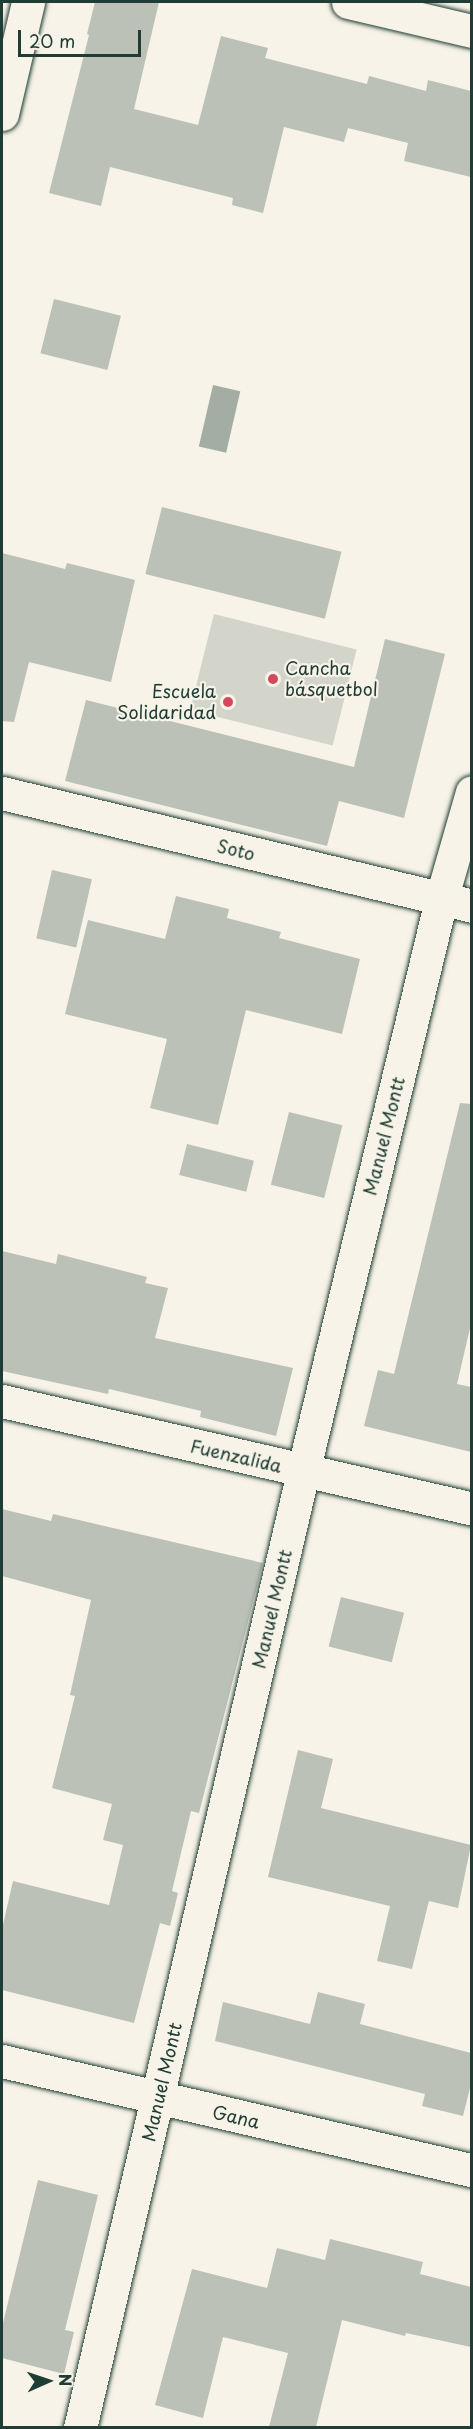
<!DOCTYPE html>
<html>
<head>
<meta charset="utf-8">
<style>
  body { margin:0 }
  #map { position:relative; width:473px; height:2429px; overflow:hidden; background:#f7f3e8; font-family:"Playpen Sans",sans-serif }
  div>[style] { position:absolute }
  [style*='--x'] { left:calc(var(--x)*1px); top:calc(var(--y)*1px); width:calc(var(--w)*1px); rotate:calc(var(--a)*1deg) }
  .green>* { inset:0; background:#d3d5ca; transform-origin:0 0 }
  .water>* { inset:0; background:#a4ada3; transform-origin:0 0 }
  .building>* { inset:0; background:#bbc1b6; transform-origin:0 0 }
  .roads { filter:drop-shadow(0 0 2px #1f3d34) drop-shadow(0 0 2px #1f3d34) }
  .street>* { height:33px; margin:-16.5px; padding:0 16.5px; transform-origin:16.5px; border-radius:16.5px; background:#f7f3e8 }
  .secondary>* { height:33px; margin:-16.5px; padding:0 16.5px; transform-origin:16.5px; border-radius:16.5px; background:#f7f3e8 }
  .dots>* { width:16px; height:16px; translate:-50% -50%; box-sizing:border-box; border:3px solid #f7f3e8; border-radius:50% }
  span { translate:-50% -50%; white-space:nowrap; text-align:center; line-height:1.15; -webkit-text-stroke:4.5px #f7f3e8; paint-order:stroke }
  .poi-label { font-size:18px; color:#1f3d34 }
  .left { translate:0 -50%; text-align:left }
  .right { translate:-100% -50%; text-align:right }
  .street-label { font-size:18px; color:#1f3d34 }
  .frame { position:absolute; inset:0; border:3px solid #1f3d34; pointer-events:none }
  .north { position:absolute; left:18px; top:2351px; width:60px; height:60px; -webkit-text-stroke:4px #f7f3e8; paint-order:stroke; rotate:87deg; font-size:16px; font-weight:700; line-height:24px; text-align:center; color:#1f3d34 }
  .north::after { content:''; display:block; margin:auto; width:21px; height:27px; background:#1f3d34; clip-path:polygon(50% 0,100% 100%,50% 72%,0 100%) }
  .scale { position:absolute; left:18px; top:30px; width:123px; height:27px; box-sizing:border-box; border:3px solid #1f3d34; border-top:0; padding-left:8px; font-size:18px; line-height:21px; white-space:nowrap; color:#1f3d34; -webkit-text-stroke:4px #f7f3e8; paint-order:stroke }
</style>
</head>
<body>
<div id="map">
  <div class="green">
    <i style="left:214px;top:614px;width:147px;height:99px;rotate:14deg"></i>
  </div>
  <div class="water">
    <i style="left:213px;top:385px;width:28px;height:63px;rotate:13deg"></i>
  </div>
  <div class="building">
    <i style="clip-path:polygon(95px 2px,159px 2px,134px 109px,198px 125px,221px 36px,268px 48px,265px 58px,367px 84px,369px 76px,426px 91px,428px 80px,471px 91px,471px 177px,404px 161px,408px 143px,348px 128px,344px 142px,284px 127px,263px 213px,232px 205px,233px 198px,110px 167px,101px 206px,49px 193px,89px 35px,87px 34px)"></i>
    <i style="left:54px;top:299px;width:69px;height:56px;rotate:14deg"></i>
    <i style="left:162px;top:507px;width:185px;height:69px;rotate:14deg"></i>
    <i style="clip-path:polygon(2px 553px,65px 569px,67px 563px,135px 580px,111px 682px,29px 662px,14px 722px,2px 721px)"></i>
    <i style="clip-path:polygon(385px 639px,445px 654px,404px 818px,339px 801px,327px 846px,65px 781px,86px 700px,354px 767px)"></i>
    <i style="left:52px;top:870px;width:41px;height:70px;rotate:13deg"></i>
    <i style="clip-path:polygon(176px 896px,229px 909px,227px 918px,281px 932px,279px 938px,360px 959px,342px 1034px,246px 1010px,218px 1125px,150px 1108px,167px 1039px,65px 1014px,88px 920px,165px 939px)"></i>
    <i style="clip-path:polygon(460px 1103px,471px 1104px,471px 1324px,457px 1384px,471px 1387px,471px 1452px,364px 1426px,378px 1370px,394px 1374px)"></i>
    <i style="left:289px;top:1112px;width:55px;height:75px;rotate:14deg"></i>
    <i style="left:187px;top:1144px;width:69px;height:32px;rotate:14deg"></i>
    <i style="clip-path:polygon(2px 1251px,56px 1264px,58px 1254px,147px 1277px,145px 1283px,168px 1288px,155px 1338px,293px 1368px,276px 1436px,200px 1417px,201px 1411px,109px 1389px,108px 1394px,2px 1371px)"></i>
    <i style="clip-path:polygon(2px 1509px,51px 1521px,53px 1514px,263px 1563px,199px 1813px,191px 1811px,172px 1891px,178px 1893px,170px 1926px,160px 1923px,134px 2023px,2px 1990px,2px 1929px,13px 1881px,109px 1905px,123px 1845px,103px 1840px,112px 1804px,52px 1788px,75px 1696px,70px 1695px,91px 1600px,2px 1576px)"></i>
    <i style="left:341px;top:1597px;width:65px;height:51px;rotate:14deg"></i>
    <i style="clip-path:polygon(298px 1750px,333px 1759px,321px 1808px,471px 1845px,458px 1908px,429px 1901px,412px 1969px,377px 1961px,390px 1906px,268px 1877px)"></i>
    <i style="clip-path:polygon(318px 1992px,365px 2004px,360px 2024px,471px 2053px,471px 2084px,463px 2116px,422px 2106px,425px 2094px,215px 2041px,223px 2002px,310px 2024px)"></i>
    <i style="clip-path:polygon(38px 2180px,98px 2195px,65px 2330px,74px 2332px,64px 2374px,2px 2358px,2px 2327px)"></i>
    <i style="clip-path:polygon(330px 2239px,423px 2262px,420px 2274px,471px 2287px,471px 2347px,406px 2333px,405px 2336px,342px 2320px,316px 2427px,269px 2427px,288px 2353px,223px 2337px,203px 2418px,155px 2405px,192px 2269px,267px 2288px,277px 2248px,325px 2260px)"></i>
  </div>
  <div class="roads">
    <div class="street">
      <i style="--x:348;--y:2;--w:127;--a:13.2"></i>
      <i style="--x:2;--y:793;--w:483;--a:13.5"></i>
      <i style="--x:2;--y:1401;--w:482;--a:12.9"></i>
      <i style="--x:2;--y:2061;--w:482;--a:13.1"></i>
      <i style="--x:80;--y:2428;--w:982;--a:-76.87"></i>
      <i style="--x:303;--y:1472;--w:588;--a:-76.44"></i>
      <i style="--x:441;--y:900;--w:112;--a:-74"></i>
    </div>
    <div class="secondary">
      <i style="--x:2;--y:114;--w:115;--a:-76.9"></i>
    </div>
  </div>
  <div class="dots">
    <i style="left:273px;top:679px;background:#d1495b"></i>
    <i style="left:228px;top:702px;background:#d1495b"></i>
  </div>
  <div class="poi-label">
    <span class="left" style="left:285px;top:679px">Cancha<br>básquetbol</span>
    <span class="right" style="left:216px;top:702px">Escuela<br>Solidaridad</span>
  </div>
  <div class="street-label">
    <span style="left:236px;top:850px;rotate:14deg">Soto</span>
    <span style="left:384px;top:1136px;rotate:-76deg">Manuel Montt</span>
    <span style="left:236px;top:1456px;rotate:13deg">Fuenzalida</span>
    <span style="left:272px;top:1609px;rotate:-77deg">Manuel Montt</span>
    <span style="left:162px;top:2082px;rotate:-77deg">Manuel Montt</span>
    <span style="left:236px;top:2117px;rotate:13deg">Gana</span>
  </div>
  <div class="frame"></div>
  <div class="north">N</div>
  <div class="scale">20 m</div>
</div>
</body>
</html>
